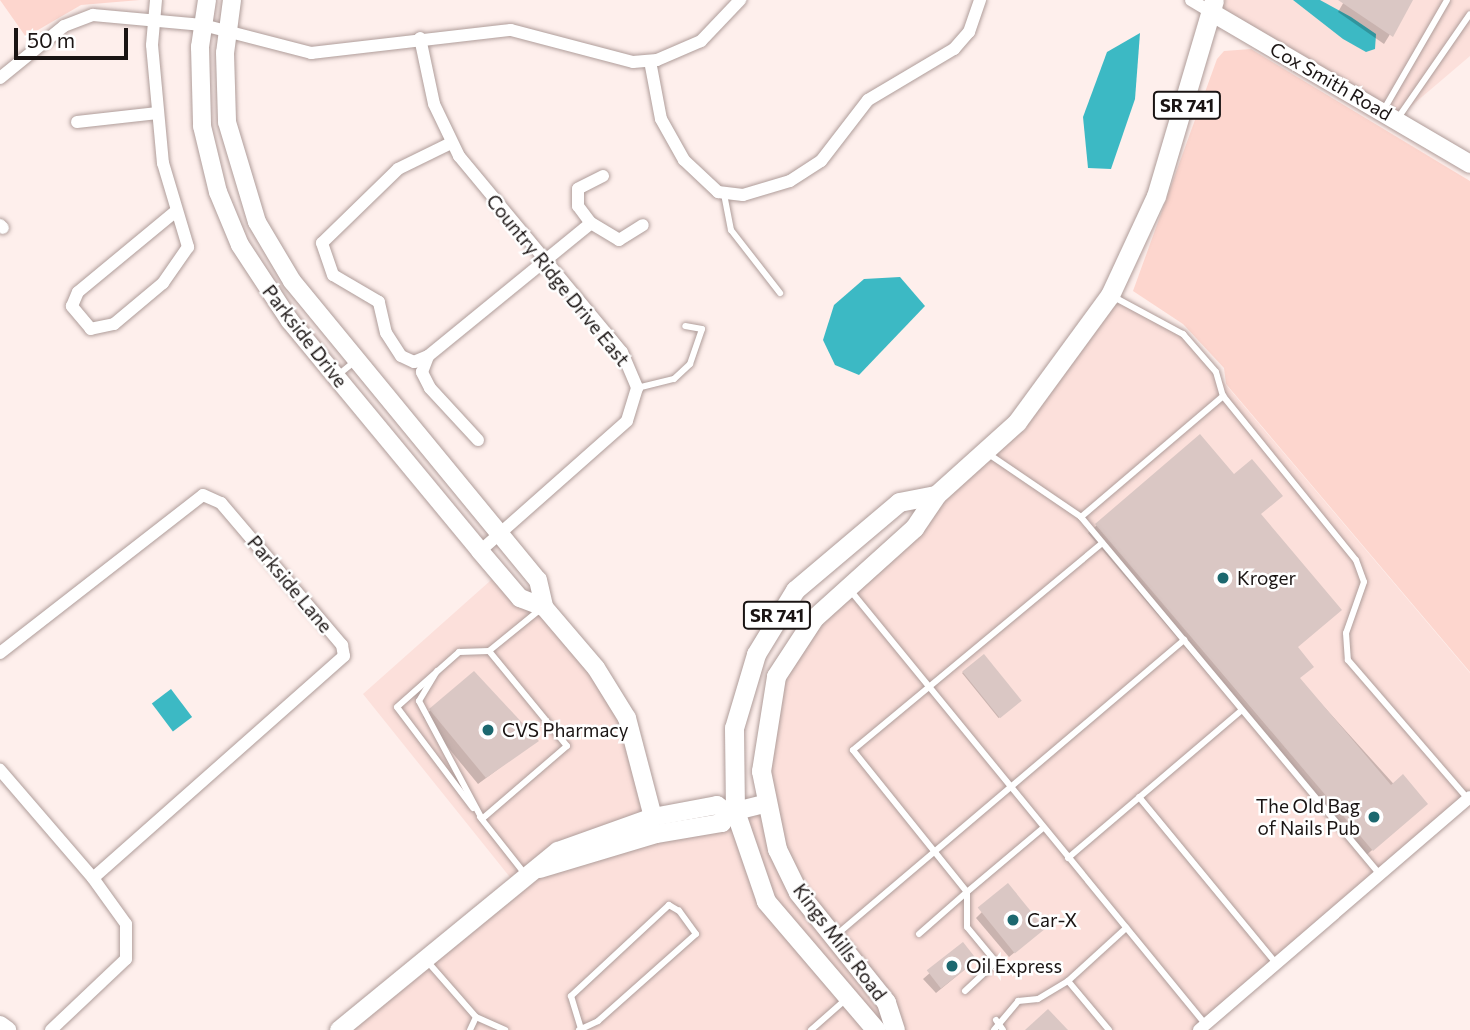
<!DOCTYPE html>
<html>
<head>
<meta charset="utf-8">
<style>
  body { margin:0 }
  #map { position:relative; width:1470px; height:1030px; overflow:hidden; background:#feefec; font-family:Commissioner,sans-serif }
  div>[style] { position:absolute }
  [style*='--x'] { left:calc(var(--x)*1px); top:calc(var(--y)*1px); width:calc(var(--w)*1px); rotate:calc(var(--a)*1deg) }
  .built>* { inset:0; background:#fce0db }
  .green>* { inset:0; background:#fdd6ce }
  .water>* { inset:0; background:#3cb9c4; transform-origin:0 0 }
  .shadow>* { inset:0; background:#0003; transform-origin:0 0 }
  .building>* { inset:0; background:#dac7c4; transform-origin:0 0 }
  .roads { filter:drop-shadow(0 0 2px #af9d9a) drop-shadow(0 0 2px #af9d9a) }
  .lane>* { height:6px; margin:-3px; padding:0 3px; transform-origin:3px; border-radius:3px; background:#fff }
  .street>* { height:12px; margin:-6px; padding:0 6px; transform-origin:6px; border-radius:6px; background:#fff }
  .secondary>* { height:18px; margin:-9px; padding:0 9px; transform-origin:9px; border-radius:9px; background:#fff }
  .primary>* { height:19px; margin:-9.5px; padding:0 9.5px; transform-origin:9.5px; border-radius:9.5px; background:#fff }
  .dots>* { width:19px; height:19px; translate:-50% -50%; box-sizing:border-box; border:4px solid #fff; border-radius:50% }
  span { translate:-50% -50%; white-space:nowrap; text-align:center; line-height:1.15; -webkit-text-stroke:5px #fff; paint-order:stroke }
  .shield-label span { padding:2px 5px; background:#fff; border:2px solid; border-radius:5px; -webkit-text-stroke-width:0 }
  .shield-label { font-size:18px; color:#1a1413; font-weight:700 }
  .street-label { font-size:19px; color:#1a1413 }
  .poi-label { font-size:19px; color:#1a1413 }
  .left { translate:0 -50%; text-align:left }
  .right { translate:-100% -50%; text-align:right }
  .scale { position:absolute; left:14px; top:28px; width:114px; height:32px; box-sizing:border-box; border:4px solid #1a1413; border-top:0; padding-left:9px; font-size:21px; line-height:24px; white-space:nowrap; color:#1a1413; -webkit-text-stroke:5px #fff; paint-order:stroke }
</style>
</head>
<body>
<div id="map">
  <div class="built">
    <i style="clip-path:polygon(1214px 0,1470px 0,1470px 56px,1396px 119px,1211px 12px)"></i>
    <i style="clip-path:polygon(1110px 295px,1183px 334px,1470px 673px,1470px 797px,1206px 1025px,1211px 1030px,339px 1030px,517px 886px,363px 694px,499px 573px,544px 607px,627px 718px,656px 834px,762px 804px,790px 652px,985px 452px)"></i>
  </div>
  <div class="green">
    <i style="clip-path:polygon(0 0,140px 0,81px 5px,26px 37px)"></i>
    <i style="clip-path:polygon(1251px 49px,1470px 181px,1470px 672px,1226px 384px,1224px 368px,1183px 324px,1133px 291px,1217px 59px,1224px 51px)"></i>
  </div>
  <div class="water">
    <i style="clip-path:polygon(1293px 0,1320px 0,1351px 17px,1376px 34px,1375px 49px,1366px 52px,1343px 39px)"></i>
    <i style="clip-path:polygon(1140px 33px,1135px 99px,1111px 169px,1088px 168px,1083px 117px,1107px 52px)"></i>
    <i style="clip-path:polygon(900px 277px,925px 306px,859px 375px,835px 365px,823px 340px,834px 305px,864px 279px)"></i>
    <i style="left:171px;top:689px;width:35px;height:24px;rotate:53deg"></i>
  </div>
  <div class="shadow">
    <i style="clip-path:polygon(1345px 0,1411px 0,1384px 44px,1338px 12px)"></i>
    <i style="clip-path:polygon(1200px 437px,1259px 515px,1299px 679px,1418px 811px,1364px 857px,1088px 533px)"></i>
    <i style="left:983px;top:656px;width:58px;height:27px;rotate:51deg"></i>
    <i style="clip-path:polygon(431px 710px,536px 741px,478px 784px,423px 717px)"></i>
    <i style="clip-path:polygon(1008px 886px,1037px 934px,1009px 957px,976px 918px)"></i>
    <i style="clip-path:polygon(962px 945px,969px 966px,936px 993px,923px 979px)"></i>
  </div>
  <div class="building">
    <i style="clip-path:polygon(1338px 0,1413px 0,1393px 37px)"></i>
    <i style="clip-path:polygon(1200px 434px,1234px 474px,1252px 459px,1283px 496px,1261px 514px,1342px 610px,1298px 647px,1314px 667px,1300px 678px,1391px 785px,1403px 774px,1428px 804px,1373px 851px,1095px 524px)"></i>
    <i style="left:984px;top:654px;width:60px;height:28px;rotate:51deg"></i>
    <i style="clip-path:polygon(474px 671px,539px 741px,486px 778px,429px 709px)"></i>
    <i style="left:1008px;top:883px;width:59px;height:39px;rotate:51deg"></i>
    <i style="left:963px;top:942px;width:23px;height:46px;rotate:52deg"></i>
    <i style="clip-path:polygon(1048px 1009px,1068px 1030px,1025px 1030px)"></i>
  </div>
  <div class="roads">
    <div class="lane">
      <i style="--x:1383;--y:111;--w:128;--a:-60"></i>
      <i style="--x:1398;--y:118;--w:126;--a:-55.3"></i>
      <i style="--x:724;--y:194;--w:37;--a:79"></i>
      <i style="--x:731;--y:230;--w:80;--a:52.1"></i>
      <i style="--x:1112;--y:296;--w:81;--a:28.2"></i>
      <i style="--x:1183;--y:334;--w:50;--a:49"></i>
      <i style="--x:1216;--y:372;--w:25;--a:74"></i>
      <i style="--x:1223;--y:396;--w:211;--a:51"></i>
      <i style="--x:1356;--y:560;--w:23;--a:70"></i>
      <i style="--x:1364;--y:582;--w:54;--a:109.4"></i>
      <i style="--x:1346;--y:633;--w:27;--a:86"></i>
      <i style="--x:1348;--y:660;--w:184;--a:49.2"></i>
      <i style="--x:338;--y:375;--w:22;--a:-39"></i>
      <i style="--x:637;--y:388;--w:38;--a:-14"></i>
      <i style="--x:674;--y:379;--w:22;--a:-43"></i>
      <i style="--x:690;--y:364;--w:37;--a:-71"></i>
      <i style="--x:702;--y:329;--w:17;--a:-170"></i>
      <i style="--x:987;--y:453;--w:114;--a:34.2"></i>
      <i style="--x:1081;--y:517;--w:466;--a:50.1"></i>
      <i style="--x:1081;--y:517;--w:187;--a:-40.4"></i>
      <i style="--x:850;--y:590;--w:562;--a:50.7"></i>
      <i style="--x:437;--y:671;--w:35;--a:121"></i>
      <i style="--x:419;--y:701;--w:134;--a:61.9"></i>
      <i style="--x:482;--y:819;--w:112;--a:-40.7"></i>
      <i style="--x:567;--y:746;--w:123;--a:-129.4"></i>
      <i style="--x:1139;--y:797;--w:215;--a:50.5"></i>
      <i style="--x:473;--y:808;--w:126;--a:-127"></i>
      <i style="--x:397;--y:707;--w:83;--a:-41.6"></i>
      <i style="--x:459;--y:652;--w:30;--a:-2"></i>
      <i style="--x:489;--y:651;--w:68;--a:-39.1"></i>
      <i style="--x:480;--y:817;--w:73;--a:51.7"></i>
      <i style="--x:1043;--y:828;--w:99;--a:139.9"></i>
      <i style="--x:967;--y:892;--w:182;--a:-128.8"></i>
      <i style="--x:853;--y:750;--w:324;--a:-39.7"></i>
      <i style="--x:1068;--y:858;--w:228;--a:-40.4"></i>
      <i style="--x:919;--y:934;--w:64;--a:-41.2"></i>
      <i style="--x:835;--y:936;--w:458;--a:-40.3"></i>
      <i style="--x:427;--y:961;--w:74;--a:48.8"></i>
      <i style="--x:476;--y:1017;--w:32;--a:24"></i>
      <i style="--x:965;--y:991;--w:42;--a:-43.1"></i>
      <i style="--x:996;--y:962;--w:45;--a:-129.6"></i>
      <i style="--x:967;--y:927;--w:35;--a:-90"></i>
      <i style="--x:996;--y:1020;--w:12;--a:55"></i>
      <i style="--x:470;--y:1030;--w:14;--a:-65"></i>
      <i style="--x:579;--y:1030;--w:21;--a:-25"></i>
      <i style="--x:598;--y:1021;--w:131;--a:-41.6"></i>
      <i style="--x:696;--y:934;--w:29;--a:-126"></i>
      <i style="--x:679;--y:911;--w:12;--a:-149"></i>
      <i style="--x:669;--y:905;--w:134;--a:137.1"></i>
      <i style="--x:571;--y:996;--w:34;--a:73"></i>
      <i style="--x:811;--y:1030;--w:45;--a:-41.4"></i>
      <i style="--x:994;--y:1030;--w:38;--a:-50"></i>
      <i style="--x:1018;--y:1001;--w:20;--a:-6"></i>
      <i style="--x:1038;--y:999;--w:35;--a:-31"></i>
      <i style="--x:1109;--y:1030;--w:64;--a:-129.9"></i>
      <i style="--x:1068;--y:981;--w:79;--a:-42.4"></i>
    </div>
    <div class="street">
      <i style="--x:156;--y:0;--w:45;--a:95.1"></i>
      <i style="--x:152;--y:45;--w:119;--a:84.7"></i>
      <i style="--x:163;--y:163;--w:88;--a:73.4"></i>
      <i style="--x:188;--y:247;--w:44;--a:124.8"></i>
      <i style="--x:163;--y:283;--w:64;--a:140.1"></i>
      <i style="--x:114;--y:324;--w:24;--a:168"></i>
      <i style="--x:91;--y:329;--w:30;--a:-130"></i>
      <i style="--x:72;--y:306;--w:15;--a:-67"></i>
      <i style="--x:78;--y:292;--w:127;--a:-39.6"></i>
      <i style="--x:1191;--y:0;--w:23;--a:31"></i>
      <i style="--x:420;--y:38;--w:67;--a:78"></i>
      <i style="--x:434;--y:104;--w:58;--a:64.3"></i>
      <i style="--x:459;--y:156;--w:255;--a:50.3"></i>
      <i style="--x:622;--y:352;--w:39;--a:67"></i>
      <i style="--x:637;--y:388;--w:34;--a:107"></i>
      <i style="--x:627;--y:421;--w:196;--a:138.5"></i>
      <i style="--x:650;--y:61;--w:59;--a:79.3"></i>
      <i style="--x:661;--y:119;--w:47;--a:60.7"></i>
      <i style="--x:684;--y:160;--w:47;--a:43.3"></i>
      <i style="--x:718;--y:192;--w:25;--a:7"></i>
      <i style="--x:743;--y:195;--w:49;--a:-16.6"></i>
      <i style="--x:790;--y:181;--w:37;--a:-33"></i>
      <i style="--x:821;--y:161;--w:77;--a:-52.4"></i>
      <i style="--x:868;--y:100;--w:100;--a:-30.7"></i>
      <i style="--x:954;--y:49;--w:23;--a:-49"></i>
      <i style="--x:969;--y:32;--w:34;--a:-71"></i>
      <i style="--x:0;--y:78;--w:82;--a:-39.1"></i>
      <i style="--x:64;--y:26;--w:31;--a:-21"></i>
      <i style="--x:93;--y:15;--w:110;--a:5.2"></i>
      <i style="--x:203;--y:25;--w:112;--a:14.5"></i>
      <i style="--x:311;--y:53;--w:201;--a:-6.6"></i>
      <i style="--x:511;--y:30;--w:126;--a:14.7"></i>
      <i style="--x:633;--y:62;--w:24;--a:-5"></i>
      <i style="--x:657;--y:60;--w:48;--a:-23.4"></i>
      <i style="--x:701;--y:41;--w:57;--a:-46.4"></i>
      <i style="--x:77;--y:122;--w:81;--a:-6.4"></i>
      <i style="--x:603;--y:176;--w:28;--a:153"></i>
      <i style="--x:578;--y:189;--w:17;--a:90"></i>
      <i style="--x:578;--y:206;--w:21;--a:53"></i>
      <i style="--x:591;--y:223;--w:33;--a:31"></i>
      <i style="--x:619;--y:240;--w:28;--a:-32"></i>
      <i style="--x:0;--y:225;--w:4;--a:45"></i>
      <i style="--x:428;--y:356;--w:15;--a:157"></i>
      <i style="--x:414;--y:362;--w:14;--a:-155"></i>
      <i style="--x:401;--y:356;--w:27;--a:-123"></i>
      <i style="--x:386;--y:333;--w:32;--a:-103"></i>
      <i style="--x:379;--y:302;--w:53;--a:-149.6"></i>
      <i style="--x:333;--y:275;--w:34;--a:-109"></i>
      <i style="--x:322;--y:243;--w:106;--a:-44.2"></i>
      <i style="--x:398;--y:169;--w:59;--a:-26.1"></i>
      <i style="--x:478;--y:440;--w:71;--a:-132.7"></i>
      <i style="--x:430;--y:388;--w:18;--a:-117"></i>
      <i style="--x:422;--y:372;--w:17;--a:-69"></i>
      <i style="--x:428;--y:356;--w:210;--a:-39.2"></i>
      <i style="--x:0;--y:653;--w:257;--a:-37.9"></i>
      <i style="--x:203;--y:495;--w:20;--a:24"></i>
      <i style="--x:221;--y:503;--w:187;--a:49.6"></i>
      <i style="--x:342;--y:645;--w:11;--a:80"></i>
      <i style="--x:344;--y:656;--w:335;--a:138.5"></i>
      <i style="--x:93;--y:878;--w:143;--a:-130.7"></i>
      <i style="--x:51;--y:1030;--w:103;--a:-43.4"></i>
      <i style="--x:126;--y:959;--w:35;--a:-90"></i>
      <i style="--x:126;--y:924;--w:57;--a:-125.7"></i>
      <i style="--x:1199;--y:1030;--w:357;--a:-40.7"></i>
    </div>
    <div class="secondary">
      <i style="--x:207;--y:0;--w:48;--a:98.5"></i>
      <i style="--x:200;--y:47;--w:79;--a:88.5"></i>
      <i style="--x:202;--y:126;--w:68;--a:76.4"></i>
      <i style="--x:218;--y:192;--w:57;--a:67.5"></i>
      <i style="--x:240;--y:245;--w:91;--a:56.7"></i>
      <i style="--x:290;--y:321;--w:298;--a:50.4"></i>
      <i style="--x:480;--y:551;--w:62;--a:49.6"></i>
      <i style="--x:520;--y:598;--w:26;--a:21"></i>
      <i style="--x:232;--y:0;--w:53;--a:97.5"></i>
      <i style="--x:225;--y:53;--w:69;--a:88.3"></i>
      <i style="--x:227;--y:122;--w:104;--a:73.3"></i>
      <i style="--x:257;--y:222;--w:69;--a:59.3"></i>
      <i style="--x:292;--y:281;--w:387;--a:50.6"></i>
      <i style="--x:538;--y:580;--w:28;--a:77"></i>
      <i style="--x:544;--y:607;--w:80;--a:49.6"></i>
      <i style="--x:596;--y:668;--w:59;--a:58.2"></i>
      <i style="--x:627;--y:718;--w:102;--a:75.3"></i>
      <i style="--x:1211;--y:12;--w:300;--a:30.4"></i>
      <i style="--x:540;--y:869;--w:121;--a:-16.8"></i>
      <i style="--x:656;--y:834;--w:67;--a:-9.5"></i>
      <i style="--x:722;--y:823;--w:12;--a:-59"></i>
      <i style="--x:728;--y:813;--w:36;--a:-14"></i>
      <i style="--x:0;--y:1025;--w:9;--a:36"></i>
      <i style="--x:339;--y:1030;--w:283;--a:-39.3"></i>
      <i style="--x:558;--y:851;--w:101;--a:-19.7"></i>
      <i style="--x:653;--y:817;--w:65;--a:-10.6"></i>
      <i style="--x:717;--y:805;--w:14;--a:36"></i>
    </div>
    <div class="primary">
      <i style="--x:876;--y:1030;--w:170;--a:-130.5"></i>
      <i style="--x:766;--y:901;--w:95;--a:-109"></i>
      <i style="--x:735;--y:811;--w:83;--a:-90.7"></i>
      <i style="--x:734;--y:728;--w:77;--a:-73.4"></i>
      <i style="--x:756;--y:654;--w:75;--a:-58.6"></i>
      <i style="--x:795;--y:590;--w:136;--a:-40.2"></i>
      <i style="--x:899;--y:502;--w:38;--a:-11"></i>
      <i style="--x:895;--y:1030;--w:29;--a:-108"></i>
      <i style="--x:886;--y:1002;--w:141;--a:-128.7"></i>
      <i style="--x:798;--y:892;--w:48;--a:-116"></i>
      <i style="--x:777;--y:849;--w:80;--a:-101.6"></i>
      <i style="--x:761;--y:771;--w:96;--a:-81"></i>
      <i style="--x:776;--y:676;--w:69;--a:-56.8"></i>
      <i style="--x:814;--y:618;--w:135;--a:-42"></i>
      <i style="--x:914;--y:528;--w:40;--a:-56"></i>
      <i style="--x:936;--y:495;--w:109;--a:-42"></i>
      <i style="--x:1017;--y:422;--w:157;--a:-53.8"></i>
      <i style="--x:1110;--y:295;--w:109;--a:-65.1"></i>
      <i style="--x:1156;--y:196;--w:204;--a:-73.5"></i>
    </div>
  </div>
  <div class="dots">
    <i style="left:1223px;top:578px;background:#1c686f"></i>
    <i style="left:488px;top:730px;background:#1c686f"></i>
    <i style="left:1374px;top:817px;background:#1c686f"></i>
    <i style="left:1013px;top:920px;background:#1c686f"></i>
    <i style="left:952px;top:966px;background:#1c686f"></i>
  </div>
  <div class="shield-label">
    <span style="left:1187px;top:105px">SR 741</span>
    <span style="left:777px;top:615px">SR 741</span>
  </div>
  <div class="street-label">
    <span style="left:1331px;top:81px;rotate:30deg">Cox Smith Road</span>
    <span style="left:558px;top:280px;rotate:51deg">Country Ridge Drive East</span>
    <span style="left:305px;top:336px;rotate:52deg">Parkside Drive</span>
    <span style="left:290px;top:584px;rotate:50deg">Parkside Lane</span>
    <span style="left:840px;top:942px;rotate:53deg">Kings Mills Road</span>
  </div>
  <div class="poi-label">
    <span class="left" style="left:1237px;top:578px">Kroger</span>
    <span class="left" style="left:502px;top:730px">CVS Pharmacy</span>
    <span class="right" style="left:1360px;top:817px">The Old Bag<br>of Nails Pub</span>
    <span class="left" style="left:1027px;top:920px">Car-X</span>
    <span class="left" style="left:966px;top:966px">Oil Express</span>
  </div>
  <div class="scale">50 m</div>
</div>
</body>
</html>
